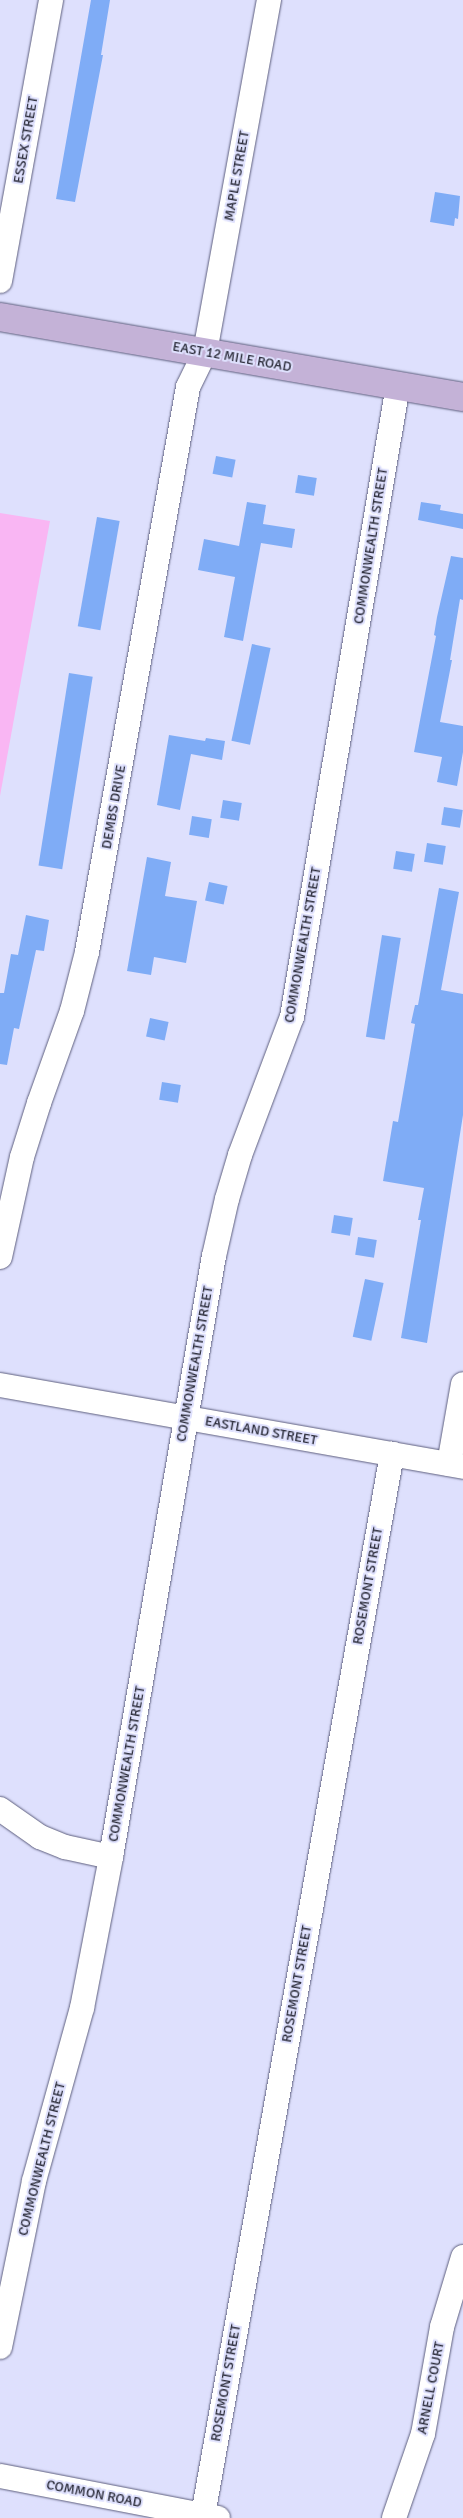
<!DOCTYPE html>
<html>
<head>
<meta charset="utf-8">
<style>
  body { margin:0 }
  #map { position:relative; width:463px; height:2518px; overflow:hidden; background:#dee0fd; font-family:Signika,sans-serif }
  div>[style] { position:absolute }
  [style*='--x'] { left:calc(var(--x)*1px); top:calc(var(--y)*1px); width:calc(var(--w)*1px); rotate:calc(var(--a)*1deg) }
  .green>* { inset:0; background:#f9b6f3 }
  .building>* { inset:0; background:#7facf6; transform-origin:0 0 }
  .roads { filter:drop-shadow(0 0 1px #5e5f7e) drop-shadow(0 0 1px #5e5f7e) }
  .minor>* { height:24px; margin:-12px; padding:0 12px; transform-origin:12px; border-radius:12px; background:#fff }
  .major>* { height:28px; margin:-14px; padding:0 14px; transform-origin:14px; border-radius:14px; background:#c4b2d7 }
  span { translate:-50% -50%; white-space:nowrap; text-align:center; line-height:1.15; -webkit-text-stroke:4px #dee0fd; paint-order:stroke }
  .street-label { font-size:14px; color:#2b2c3a }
</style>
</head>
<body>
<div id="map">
  <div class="green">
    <i style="clip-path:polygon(0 513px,50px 521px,0 796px)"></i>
  </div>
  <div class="building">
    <i style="clip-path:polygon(91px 0,110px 0,101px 55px,103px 55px,75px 202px,56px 199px)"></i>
    <i style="clip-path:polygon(435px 192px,460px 196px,458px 219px,455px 218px,454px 226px,430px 222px)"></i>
    <i style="left:216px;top:456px;width:20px;height:18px;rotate:11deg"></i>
    <i style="left:298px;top:475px;width:19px;height:18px;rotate:9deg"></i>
    <i style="clip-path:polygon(247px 502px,266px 505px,263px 524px,295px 529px,292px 548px,261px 543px,243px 641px,224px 637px,235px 577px,198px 570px,204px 539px,239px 546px)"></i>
    <i style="clip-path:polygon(421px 502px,441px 505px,440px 510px,463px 514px,463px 529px,418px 520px)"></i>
    <i style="left:97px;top:517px;width:23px;height:111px;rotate:10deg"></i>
    <i style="clip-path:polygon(451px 556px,463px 558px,463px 600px,460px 599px,450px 660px,452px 660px,440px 722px,463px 726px,463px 752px,457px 786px,437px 782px,442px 757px,414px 752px,436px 636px,434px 635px,437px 617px)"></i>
    <i style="left:252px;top:644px;width:19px;height:99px;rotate:12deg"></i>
    <i style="left:69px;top:673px;width:24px;height:195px;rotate:9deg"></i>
    <i style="clip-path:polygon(169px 735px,205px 741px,206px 738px,225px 741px,222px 760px,191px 754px,180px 810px,157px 805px)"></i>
    <i style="left:223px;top:800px;width:19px;height:18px;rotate:9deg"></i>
    <i style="left:444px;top:807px;width:19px;height:18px;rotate:9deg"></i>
    <i style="left:192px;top:816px;width:20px;height:19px;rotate:9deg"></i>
    <i style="left:427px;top:843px;width:19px;height:19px;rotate:9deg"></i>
    <i style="left:396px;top:851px;width:19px;height:18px;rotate:9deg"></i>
    <i style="clip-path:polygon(147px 857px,171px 862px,165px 896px,197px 901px,186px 963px,154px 957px,151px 975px,127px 971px)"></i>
    <i style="left:209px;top:882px;width:19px;height:19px;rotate:12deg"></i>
    <i style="clip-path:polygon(439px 888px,459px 892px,441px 990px,463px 994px,463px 1115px,427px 1343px,401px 1338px,421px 1220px,418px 1220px,424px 1188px,383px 1181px,393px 1121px,398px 1122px,415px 1024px,411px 1023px,415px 1005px,418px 1005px)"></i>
    <i style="clip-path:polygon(26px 915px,49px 920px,44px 951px,36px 950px,19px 1029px,14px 1028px,7px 1065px,0 1064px,0 993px,4px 993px,11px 954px,18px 955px)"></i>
    <i style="left:382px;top:935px;width:19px;height:103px;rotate:9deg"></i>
    <i style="left:150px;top:1018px;width:19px;height:19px;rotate:12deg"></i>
    <i style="left:162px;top:1082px;width:19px;height:18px;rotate:9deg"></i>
    <i style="left:334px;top:1215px;width:19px;height:18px;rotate:9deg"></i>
    <i style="left:358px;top:1237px;width:19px;height:18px;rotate:9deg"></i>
    <i style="left:365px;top:1279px;width:19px;height:59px;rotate:12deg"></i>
  </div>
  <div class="roads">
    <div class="minor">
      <i style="--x:0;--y:281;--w:286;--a:-79.7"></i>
      <i style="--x:0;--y:1257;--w:102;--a:-77.6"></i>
      <i style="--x:22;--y:1157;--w:57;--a:-72.5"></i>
      <i style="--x:39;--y:1103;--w:98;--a:-70.3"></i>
      <i style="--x:72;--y:1011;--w:61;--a:-75.7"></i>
      <i style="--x:87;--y:952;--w:574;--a:-79.86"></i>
      <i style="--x:188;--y:387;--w:39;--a:-64"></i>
      <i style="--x:205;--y:352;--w:358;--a:-79.7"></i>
      <i style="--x:0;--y:1385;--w:470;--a:10"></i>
      <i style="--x:449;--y:1464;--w:81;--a:-80.1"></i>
      <i style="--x:0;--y:1809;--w:49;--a:35"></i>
      <i style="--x:40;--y:1837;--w:27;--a:22"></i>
      <i style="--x:65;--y:1847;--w:47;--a:12.3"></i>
      <i style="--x:0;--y:2347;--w:169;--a:-78.4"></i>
      <i style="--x:34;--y:2181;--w:180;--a:-74.5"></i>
      <i style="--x:82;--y:2008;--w:154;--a:-79.1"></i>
      <i style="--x:111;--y:1857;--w:610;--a:-80.28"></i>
      <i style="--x:214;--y:1256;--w:58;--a:-77.2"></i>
      <i style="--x:227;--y:1199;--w:46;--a:-73.5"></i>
      <i style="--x:240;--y:1155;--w:147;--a:-69.4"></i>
      <i style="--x:292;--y:1017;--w:641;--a:-80.48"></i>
      <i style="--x:0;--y:2476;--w:222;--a:10.9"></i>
      <i style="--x:203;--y:2515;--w:1078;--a:-79.9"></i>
      <i style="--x:394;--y:2518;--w:89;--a:-71"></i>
      <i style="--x:423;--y:2434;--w:109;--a:-79.9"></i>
      <i style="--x:442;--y:2327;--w:73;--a:-73.3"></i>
    </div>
    <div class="major">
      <i style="--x:0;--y:317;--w:470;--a:9.8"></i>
    </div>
  </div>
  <div class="street-label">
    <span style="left:26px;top:140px;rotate:-80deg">ESSEX STREET</span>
    <span style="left:237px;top:176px;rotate:-80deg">MAPLE STREET</span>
    <span style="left:232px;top:357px;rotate:10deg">EAST 12 MILE ROAD</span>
    <span style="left:371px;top:546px;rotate:-81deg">COMMONWEALTH STREET</span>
    <span style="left:114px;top:807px;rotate:-80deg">DEMBS DRIVE</span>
    <span style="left:303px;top:945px;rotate:-80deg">COMMONWEALTH STREET</span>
    <span style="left:195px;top:1364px;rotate:-80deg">COMMONWEALTH STREET</span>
    <span style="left:261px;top:1431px;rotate:10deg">EASTLAND STREET</span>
    <span style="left:368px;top:1586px;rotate:-80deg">ROSEMONT STREET</span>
    <span style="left:127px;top:1764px;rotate:-80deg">COMMONWEALTH STREET</span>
    <span style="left:297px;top:1984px;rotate:-80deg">ROSEMONT STREET</span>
    <span style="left:42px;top:2159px;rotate:-76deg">COMMONWEALTH STREET</span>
    <span style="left:226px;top:2383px;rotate:-80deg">ROSEMONT STREET</span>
    <span style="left:431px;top:2388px;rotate:-79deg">ARNELL COURT</span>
    <span style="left:94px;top:2494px;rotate:11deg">COMMON ROAD</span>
  </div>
</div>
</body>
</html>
